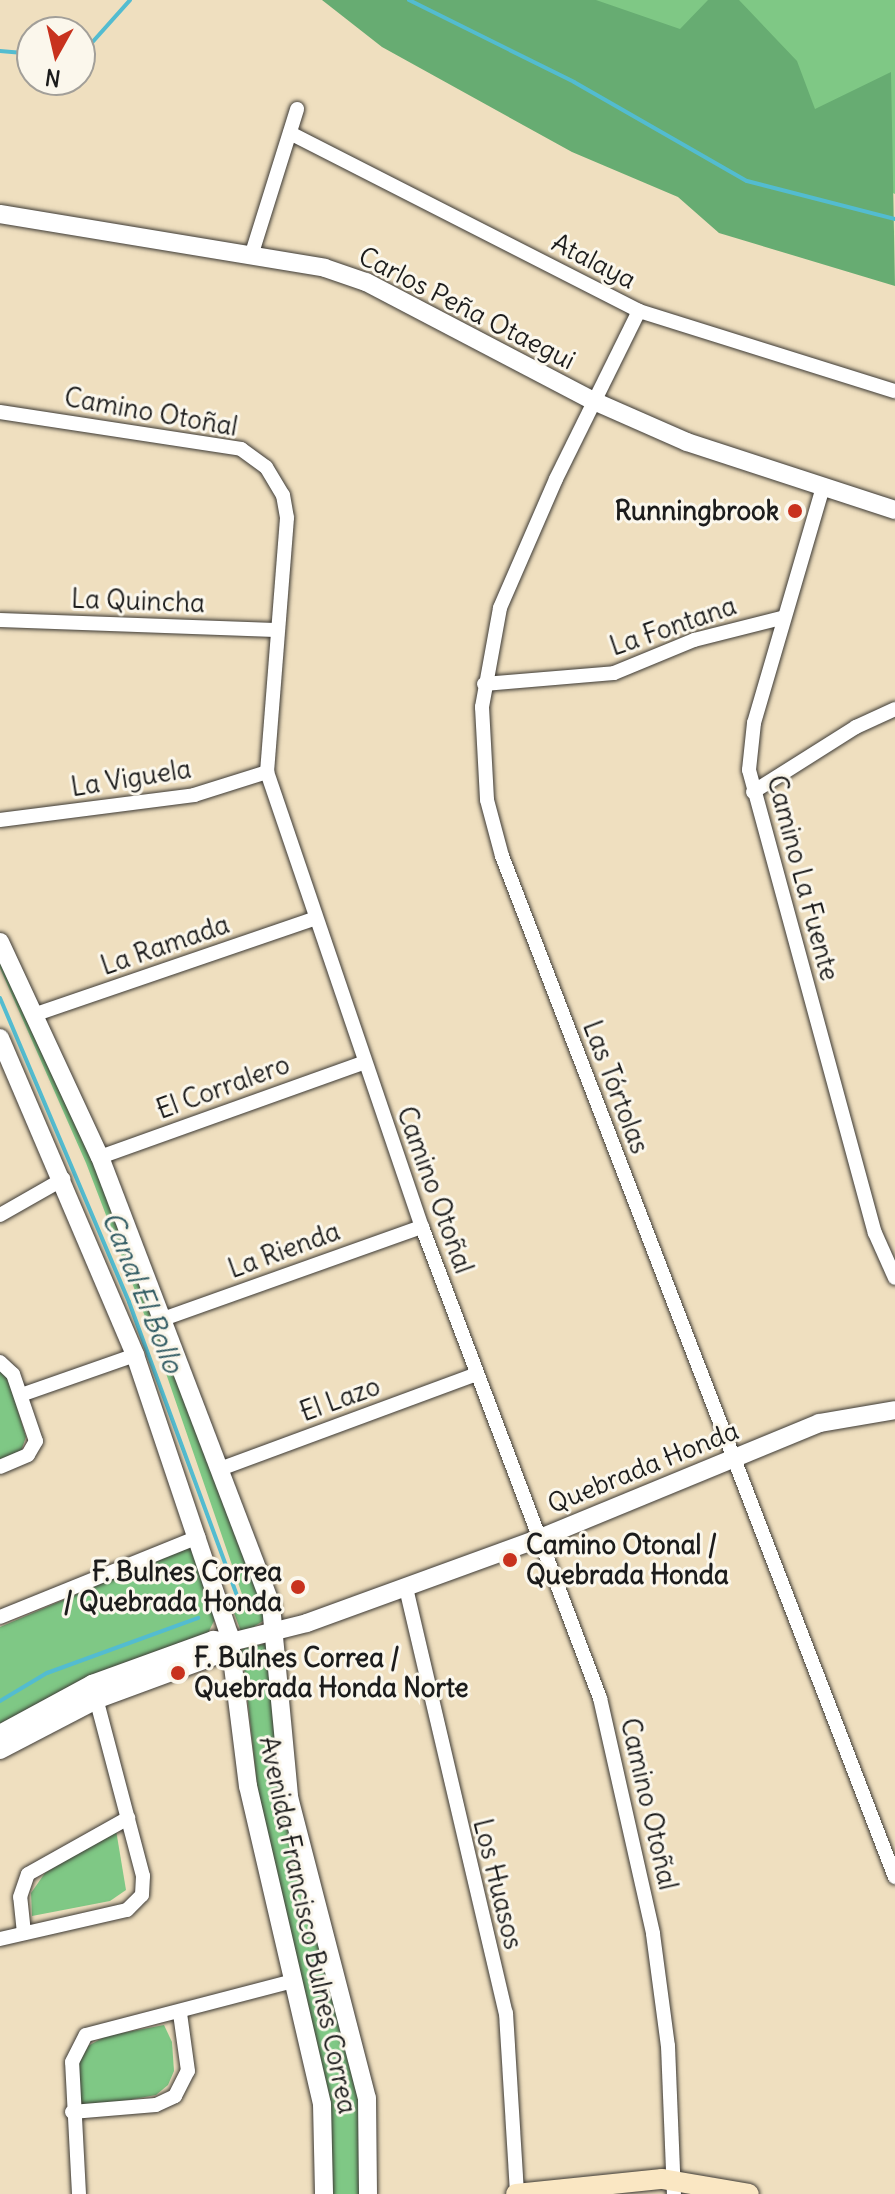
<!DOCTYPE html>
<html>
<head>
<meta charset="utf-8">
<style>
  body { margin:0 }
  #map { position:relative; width:895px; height:2194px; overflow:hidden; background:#efdfbf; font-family:Delius,sans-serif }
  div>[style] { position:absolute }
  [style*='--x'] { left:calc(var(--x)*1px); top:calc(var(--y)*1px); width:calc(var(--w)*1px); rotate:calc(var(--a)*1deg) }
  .green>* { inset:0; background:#7fc885 }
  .forest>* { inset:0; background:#67ac72 }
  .stream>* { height:4px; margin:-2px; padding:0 2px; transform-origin:2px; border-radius:2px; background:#53bcd0 }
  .roads { filter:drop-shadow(0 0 2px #3c3934) drop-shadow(0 0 2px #3c3934) }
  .minor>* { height:14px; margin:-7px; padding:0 7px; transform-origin:7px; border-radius:7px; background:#fff }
  .tertiary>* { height:18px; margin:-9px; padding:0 9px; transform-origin:9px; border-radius:9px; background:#fff }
  .secondary>* { height:20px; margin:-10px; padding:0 10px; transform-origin:10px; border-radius:10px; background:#fae7c3 }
  .dots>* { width:22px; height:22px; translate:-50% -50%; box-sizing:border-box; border:4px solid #fbf7ec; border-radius:50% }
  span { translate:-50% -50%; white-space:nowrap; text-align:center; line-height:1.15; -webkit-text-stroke:6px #fbf7ec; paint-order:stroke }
  .street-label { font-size:26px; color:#1c1c1c }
  .poi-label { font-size:26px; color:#1c1c1c; font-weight:700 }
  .right { translate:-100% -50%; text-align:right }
  .left { translate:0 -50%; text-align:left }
  .water-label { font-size:28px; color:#325c64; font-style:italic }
  .north { position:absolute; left:16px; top:16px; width:80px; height:80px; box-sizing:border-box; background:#fbf7ec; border:2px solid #a29f99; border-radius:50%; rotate:188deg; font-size:22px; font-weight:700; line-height:32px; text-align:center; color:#1c1c1c }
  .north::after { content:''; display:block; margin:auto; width:28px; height:36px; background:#c8321e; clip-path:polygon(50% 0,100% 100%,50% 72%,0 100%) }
</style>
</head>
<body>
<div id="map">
  <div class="green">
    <i style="clip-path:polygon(485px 0,895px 0,895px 194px)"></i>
    <i style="clip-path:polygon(0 946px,98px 1158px,268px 1618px,242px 1634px,231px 1605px,244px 1600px,159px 1353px,86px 1163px,0 968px)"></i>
    <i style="clip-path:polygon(0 1369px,7px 1375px,26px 1437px,21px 1451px,0 1461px)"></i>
    <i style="clip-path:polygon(192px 1545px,216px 1617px,208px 1633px,107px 1670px,0 1725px,0 1627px)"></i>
    <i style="clip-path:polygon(273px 1642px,275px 1701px,362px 2100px,361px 2194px,330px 2194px,331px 2109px,261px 1820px,242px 1649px)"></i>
    <i style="clip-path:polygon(116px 1830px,126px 1890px,110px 1901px,32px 1916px,31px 1893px,45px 1873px)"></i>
    <i style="clip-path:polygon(164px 2025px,172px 2042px,174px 2071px,168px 2085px,156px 2095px,79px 2109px,78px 2065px,88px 2046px,106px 2036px)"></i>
  </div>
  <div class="forest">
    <i style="clip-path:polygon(322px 0,596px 0,680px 29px,708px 0,739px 0,797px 61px,815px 109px,891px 72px,895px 286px,719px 233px,678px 197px,572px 152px,382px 47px)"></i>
  </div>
  <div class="stream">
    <i style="--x:409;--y:0;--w:184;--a:26.4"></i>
    <i style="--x:574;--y:82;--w:199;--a:29.8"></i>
    <i style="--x:747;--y:181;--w:153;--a:14.4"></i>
    <i style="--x:0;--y:51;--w:32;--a:5"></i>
    <i style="--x:80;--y:56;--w:75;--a:-48.2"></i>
    <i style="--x:0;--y:998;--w:330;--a:67"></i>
    <i style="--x:129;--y:1302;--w:321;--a:69.8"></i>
    <i style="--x:0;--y:1701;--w:55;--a:-30.8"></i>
    <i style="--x:47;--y:1673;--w:161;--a:-20"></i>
  </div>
  <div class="roads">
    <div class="minor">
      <i style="--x:290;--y:133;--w:392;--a:27"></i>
      <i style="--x:639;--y:311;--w:268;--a:17.4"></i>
      <i style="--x:252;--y:253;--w:151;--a:-72.6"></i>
      <i style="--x:639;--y:311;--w:187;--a:116.3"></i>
      <i style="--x:556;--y:479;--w:141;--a:113.5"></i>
      <i style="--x:500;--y:608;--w:101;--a:100.3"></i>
      <i style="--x:482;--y:707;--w:93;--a:86.9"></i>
      <i style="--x:487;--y:800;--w:58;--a:75"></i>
      <i style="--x:502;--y:856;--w:1094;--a:68.95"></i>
      <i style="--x:0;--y:412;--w:244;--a:8.7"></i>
      <i style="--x:241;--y:449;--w:31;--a:36"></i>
      <i style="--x:266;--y:467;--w:33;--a:59"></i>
      <i style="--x:283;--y:495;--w:23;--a:80"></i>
      <i style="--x:287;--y:518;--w:255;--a:94.5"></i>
      <i style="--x:267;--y:772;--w:481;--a:71.2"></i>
      <i style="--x:422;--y:1227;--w:504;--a:69.3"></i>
      <i style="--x:600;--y:1698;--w:242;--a:77.3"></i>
      <i style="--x:653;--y:1934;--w:113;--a:82.4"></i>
      <i style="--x:668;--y:2046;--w:148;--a:87.7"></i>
      <i style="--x:823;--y:487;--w:246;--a:106.3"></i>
      <i style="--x:754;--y:723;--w:47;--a:96.1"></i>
      <i style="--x:749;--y:770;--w:480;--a:74.8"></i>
      <i style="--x:875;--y:1233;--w:49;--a:66"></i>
      <i style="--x:0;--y:620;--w:275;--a:2.1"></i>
      <i style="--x:484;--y:684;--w:130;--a:-4.8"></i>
      <i style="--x:614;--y:673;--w:87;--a:-22.4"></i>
      <i style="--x:694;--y:640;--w:90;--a:-14.2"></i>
      <i style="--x:753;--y:792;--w:122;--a:-32.3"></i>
      <i style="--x:856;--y:727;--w:43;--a:-24.8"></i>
      <i style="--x:0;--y:820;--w:196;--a:-7.3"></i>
      <i style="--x:194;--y:795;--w:77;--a:-17.5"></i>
      <i style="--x:33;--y:1015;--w:296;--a:-18.9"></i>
      <i style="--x:100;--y:1157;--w:279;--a:-19.7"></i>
      <i style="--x:0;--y:1215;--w:73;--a:-29.7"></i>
      <i style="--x:163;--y:1319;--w:275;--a:-19.6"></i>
      <i style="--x:0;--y:1362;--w:18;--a:43"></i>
      <i style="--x:13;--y:1374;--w:71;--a:71.1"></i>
      <i style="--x:36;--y:1441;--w:16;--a:120"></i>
      <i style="--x:28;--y:1455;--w:30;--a:157"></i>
      <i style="--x:21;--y:1395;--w:121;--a:-19.3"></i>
      <i style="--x:220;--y:1469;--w:274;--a:-20.3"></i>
      <i style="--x:406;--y:1588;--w:437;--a:76.8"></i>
      <i style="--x:506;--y:2013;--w:181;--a:86.5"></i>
      <i style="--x:0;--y:1617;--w:214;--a:-22"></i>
      <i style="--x:24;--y:1933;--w:36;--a:-96"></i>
      <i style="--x:20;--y:1897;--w:24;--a:-71"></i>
      <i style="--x:28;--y:1874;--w:115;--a:-29.2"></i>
      <i style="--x:0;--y:1939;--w:130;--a:-12.9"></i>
      <i style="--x:127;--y:1910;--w:21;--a:-45"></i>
      <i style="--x:142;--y:1895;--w:19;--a:-87"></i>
      <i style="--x:143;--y:1876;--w:192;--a:-104.8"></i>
      <i style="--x:72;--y:2112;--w:84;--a:-4.8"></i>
      <i style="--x:156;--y:2105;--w:21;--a:-25"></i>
      <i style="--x:175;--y:2096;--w:28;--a:-63"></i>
      <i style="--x:188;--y:2071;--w:59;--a:-97.9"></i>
      <i style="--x:79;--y:2194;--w:132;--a:-93"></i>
      <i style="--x:72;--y:2062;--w:30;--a:-63"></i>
      <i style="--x:86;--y:2035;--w:215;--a:-14.6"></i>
    </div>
    <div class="tertiary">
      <i style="--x:0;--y:214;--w:329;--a:9.4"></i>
      <i style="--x:325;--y:268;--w:43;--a:18.9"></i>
      <i style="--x:366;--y:282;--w:259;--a:27.6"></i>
      <i style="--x:596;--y:402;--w:99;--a:23.7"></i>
      <i style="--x:687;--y:442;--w:219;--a:18.1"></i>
      <i style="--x:0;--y:942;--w:237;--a:65.1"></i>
      <i style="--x:100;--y:1157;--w:480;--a:69.1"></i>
      <i style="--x:271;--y:1605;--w:193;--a:84.6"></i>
      <i style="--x:289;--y:1797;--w:311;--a:75.5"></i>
      <i style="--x:367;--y:2098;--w:96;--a:89.4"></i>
      <i style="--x:0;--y:1038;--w:345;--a:66.9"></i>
      <i style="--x:135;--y:1355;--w:294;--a:71.4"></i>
      <i style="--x:229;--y:1634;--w:153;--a:82.9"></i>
      <i style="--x:248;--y:1786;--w:326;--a:76.9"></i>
      <i style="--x:322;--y:2104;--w:90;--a:88.7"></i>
      <i style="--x:0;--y:1734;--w:105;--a:-28.5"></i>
      <i style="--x:92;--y:1684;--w:129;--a:-20"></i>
      <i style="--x:213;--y:1640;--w:18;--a:6"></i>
      <i style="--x:231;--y:1642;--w:78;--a:-14"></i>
      <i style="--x:307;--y:1623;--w:251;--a:-20"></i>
      <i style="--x:543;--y:1537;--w:299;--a:-22.4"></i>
      <i style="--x:819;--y:1423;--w:77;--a:-9.7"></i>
      <i style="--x:0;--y:1750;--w:110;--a:-27.5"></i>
      <i style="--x:98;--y:1699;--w:125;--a:-20.2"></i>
      <i style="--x:215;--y:1656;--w:21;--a:-41"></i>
    </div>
    <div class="secondary">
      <i style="--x:516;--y:2194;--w:147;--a:-5.9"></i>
      <i style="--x:662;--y:2179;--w:88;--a:9.8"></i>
    </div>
  </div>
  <div class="dots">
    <i style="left:795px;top:511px;background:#c8321e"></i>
    <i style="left:510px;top:1560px;background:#c8321e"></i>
    <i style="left:298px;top:1587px;background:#c8321e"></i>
    <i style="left:178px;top:1673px;background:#c8321e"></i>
  </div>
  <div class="street-label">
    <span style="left:594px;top:261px;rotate:27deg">Atalaya</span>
    <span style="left:467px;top:308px;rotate:27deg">Carlos Peña Otaegui</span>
    <span style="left:151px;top:412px;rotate:10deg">Camino Otoñal</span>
    <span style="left:138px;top:601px;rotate:2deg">La Quincha</span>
    <span style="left:673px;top:626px;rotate:-19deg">La Fontana</span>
    <span style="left:131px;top:778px;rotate:-9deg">La Viguela</span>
    <span style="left:803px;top:878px;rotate:75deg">Camino La Fuente</span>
    <span style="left:165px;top:945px;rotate:-19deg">La Ramada</span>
    <span style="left:223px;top:1087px;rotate:-20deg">El Corralero</span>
    <span style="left:616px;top:1087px;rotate:69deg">Las Tórtolas</span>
    <span style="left:435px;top:1190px;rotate:70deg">Camino Otoñal</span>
    <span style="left:284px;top:1250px;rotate:-20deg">La Rienda</span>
    <span style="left:340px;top:1399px;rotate:-20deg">El Lazo</span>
    <span style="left:643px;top:1467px;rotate:-22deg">Quebrada Honda</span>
    <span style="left:649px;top:1804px;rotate:77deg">Camino Otoñal</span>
    <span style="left:498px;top:1884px;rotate:76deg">Los Huasos</span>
    <span style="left:308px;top:1925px;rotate:78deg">Avenida Francisco Bulnes Correa</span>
  </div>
  <div class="poi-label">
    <span class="right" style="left:779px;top:511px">Runningbrook</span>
    <span class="left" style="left:526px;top:1560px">Camino Otonal /<br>Quebrada Honda</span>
    <span class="right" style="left:282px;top:1587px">F. Bulnes Correa<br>/ Quebrada Honda</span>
    <span class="left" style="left:194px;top:1673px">F. Bulnes Correa /<br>Quebrada Honda Norte</span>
  </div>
  <div class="water-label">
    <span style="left:143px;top:1292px;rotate:68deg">Canal El Bollo</span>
  </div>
  <div class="north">N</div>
</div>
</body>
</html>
